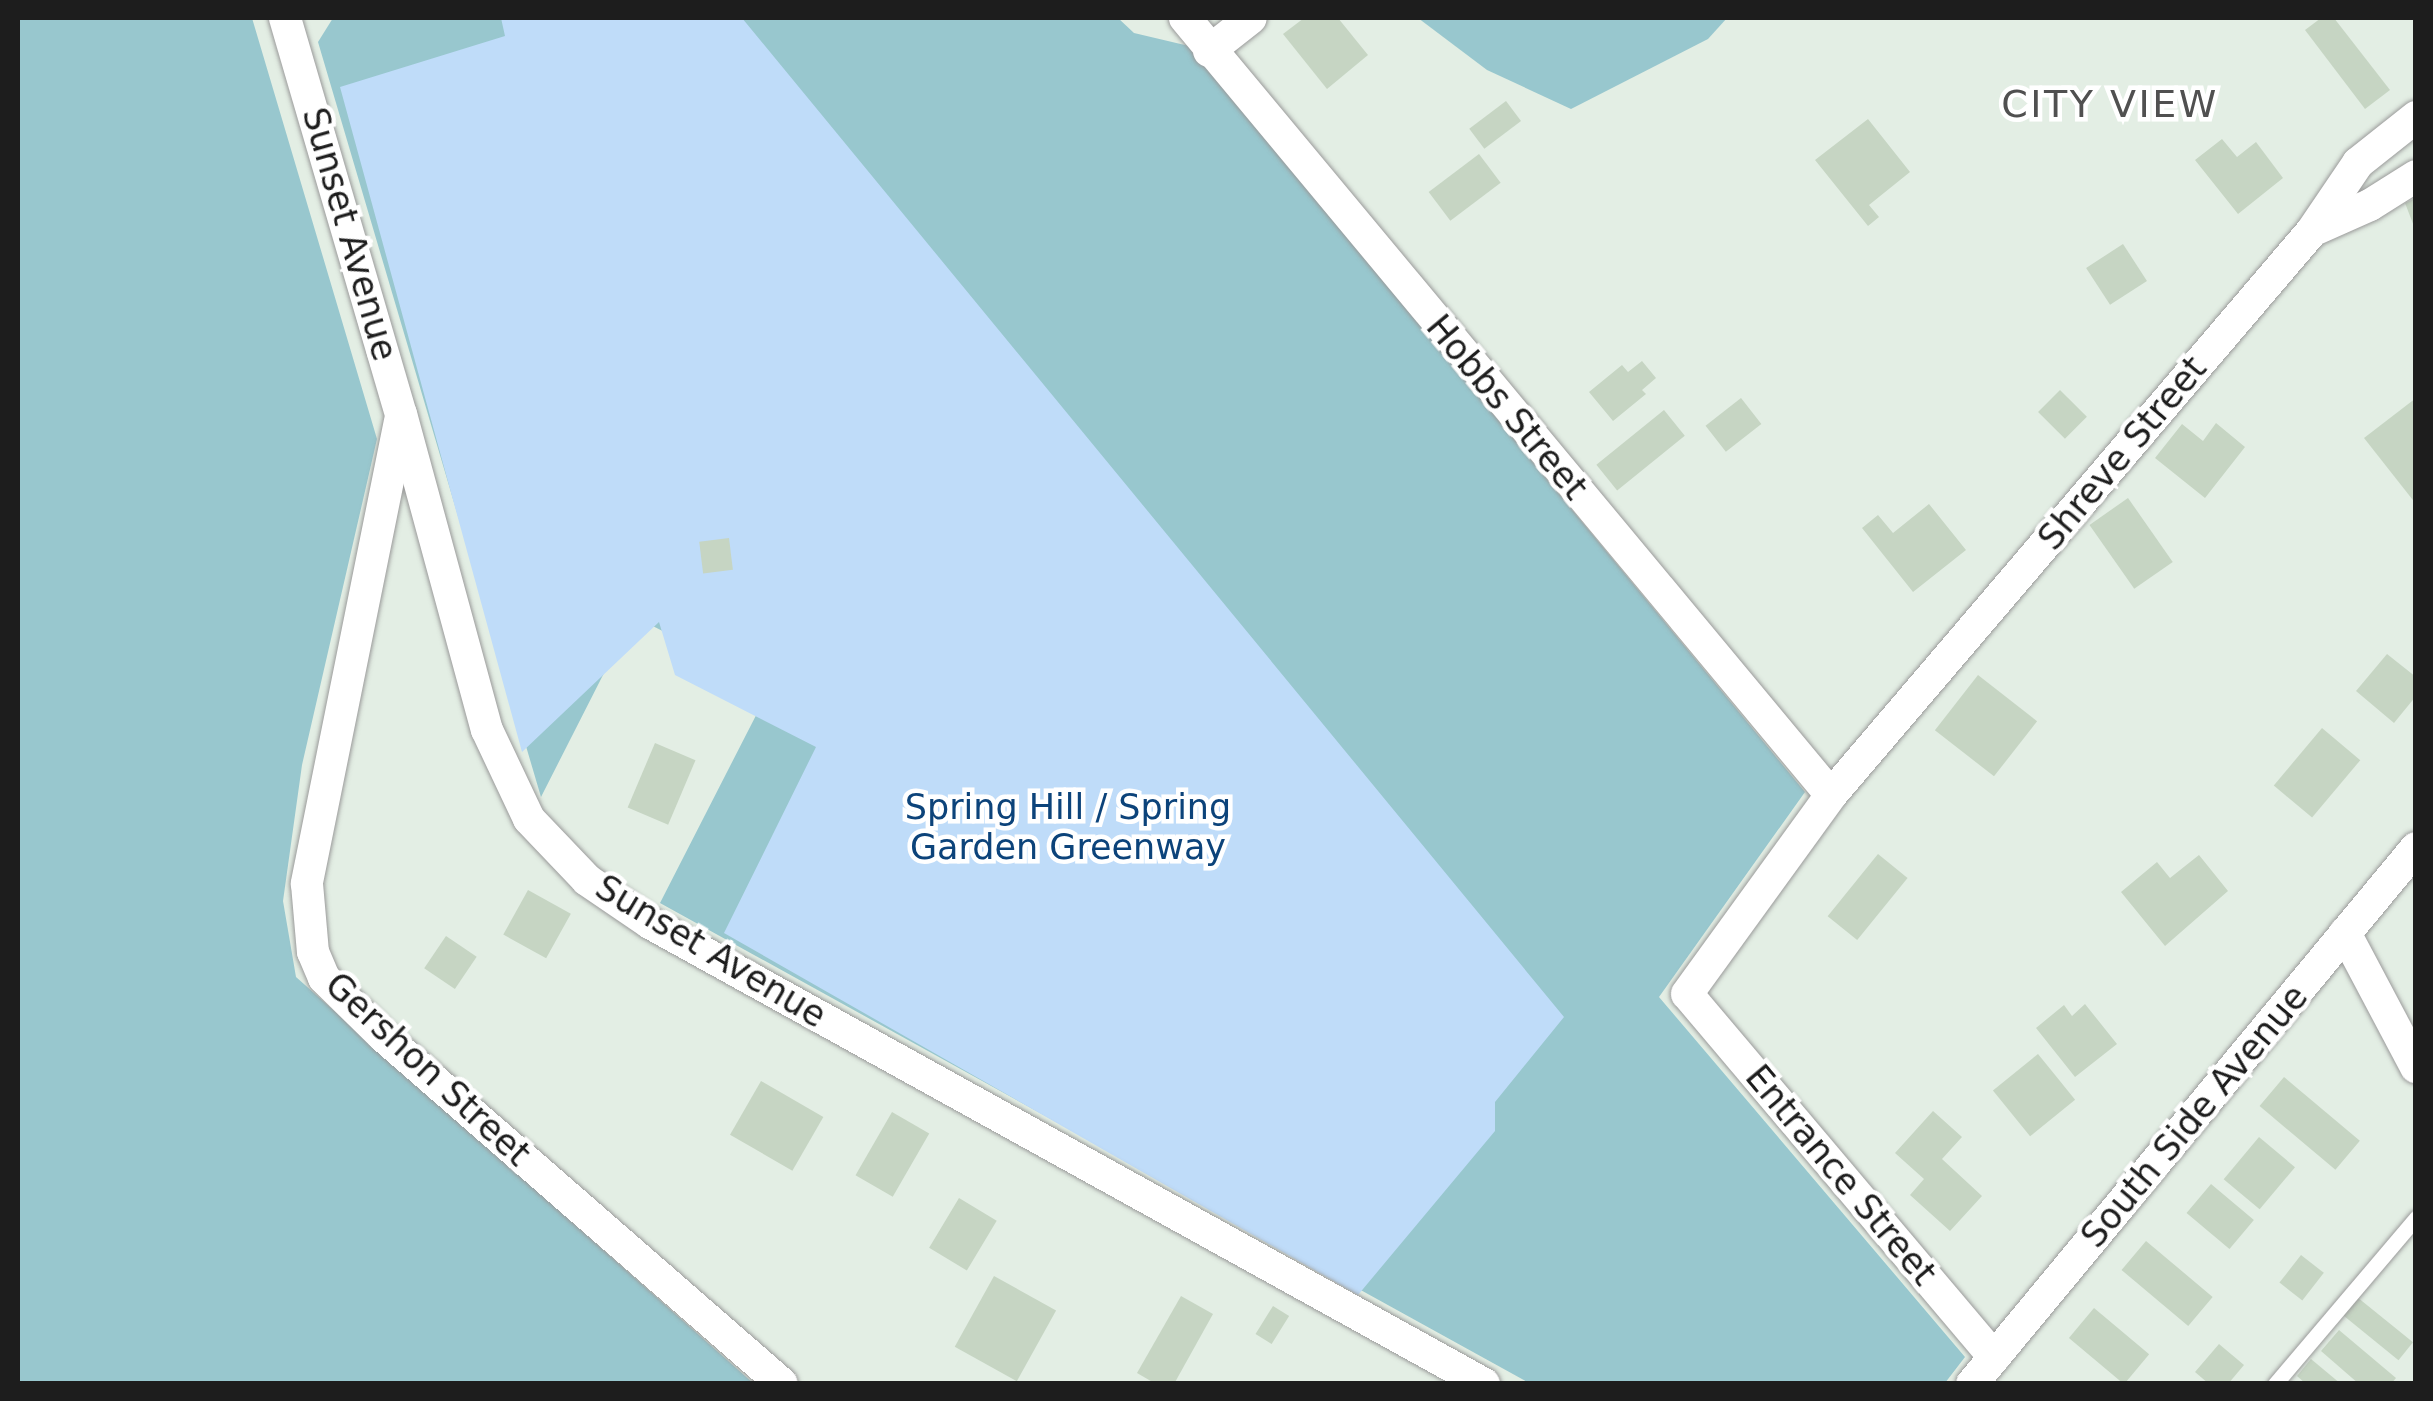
<!DOCTYPE html>
<html>
<head>
<meta charset="utf-8">
<style>
  body { margin:0 }
  #map { position:relative; width:2433px; height:1401px; overflow:hidden; background:#e3eee4; font-family:"DejaVu Sans",sans-serif }
  div>[style] { position:absolute }
  [style*='--x'] { left:calc(var(--x)*1px); top:calc(var(--y)*1px); width:calc(var(--w)*1px); rotate:calc(var(--a)*1deg) }
  .forest>* { inset:0; background:#98c7ce }
  .park>* { inset:0; background:#bfdcf9 }
  .building>* { inset:0; background:#c6d5c3; transform-origin:0 0 }
  .roads { filter:drop-shadow(0 0 2px #9a9a9a) drop-shadow(0 0 2px #9a9a9a) }
  .service>* { height:15px; margin:-7.5px; padding:0 7.5px; transform-origin:7.5px; border-radius:7.5px; background:#fff }
  .minor>* { height:32px; margin:-16px; padding:0 16px; transform-origin:16px; border-radius:16px; background:#fff }
  span { translate:-50% -50%; white-space:nowrap; text-align:center; line-height:1.15; -webkit-text-stroke:9px #fff; paint-order:stroke }
  .street-label { font-size:35px; color:#1d1d1d }
  .park-label { font-size:35px; color:#0c437a }
  .neighbourhood-label { font-size:38px; color:#505050; letter-spacing:2.5px }
  .frame { position:absolute; inset:0; border:20px solid #1d1d1d; pointer-events:none }
</style>
</head>
<body>
<div id="map">
  <div class="forest">
    <i style="clip-path:polygon(18px 18px,252px 18px,377px 439px,302px 765px,283px 901px,296px 977px,753px 1383px,18px 1383px)"></i>
    <i style="clip-path:polygon(333px 18px,1118px 18px,1134px 33px,1189px 46px,1805px 792px,1659px 997px,1965px 1357px,1945px 1383px,1529px 1383px,660px 903px,771px 686px,633px 616px,541px 797px,318px 42px)"></i>
    <i style="clip-path:polygon(1418px 18px,1727px 18px,1708px 39px,1571px 109px,1487px 70px)"></i>
  </div>
  <div class="park">
    <i style="clip-path:polygon(501px 18px,742px 18px,1564px 1017px,1495px 1102px,1495px 1131px,1358px 1295px,724px 933px,816px 747px,675px 675px,659px 622px,522px 752px,340px 87px,505px 36px)"></i>
  </div>
  <div class="building">
    <i style="clip-path:polygon(1304px 18px,1338px 18px,1368px 55px,1327px 89px,1283px 34px)"></i>
    <i style="clip-path:polygon(2321px 18px,2334px 18px,2390px 90px,2365px 109px,2305px 30px)"></i>
    <i style="left:1506px;top:101px;width:25px;height:46px;rotate:53deg"></i>
    <i style="clip-path:polygon(1868px 119px,1910px 172px,1869px 205px,1879px 217px,1868px 226px,1815px 160px)"></i>
    <i style="clip-path:polygon(2222px 139px,2237px 157px,2256px 142px,2283px 178px,2238px 214px,2195px 160px)"></i>
    <i style="left:1479px;top:154px;width:36px;height:63px;rotate:53deg"></i>
    <i style="clip-path:polygon(2416px 198px,2416px 229px,2415px 229px,2405px 203px)"></i>
    <i style="left:2123px;top:244px;width:44px;height:44px;rotate:57deg"></i>
    <i style="clip-path:polygon(1642px 361px,1656px 378px,1642px 390px,1646px 394px,1613px 421px,1589px 392px,1622px 365px,1628px 372px)"></i>
    <i style="left:2060px;top:390px;width:38px;height:31px;rotate:45deg"></i>
    <i style="left:1741px;top:398px;width:33px;height:45px;rotate:52deg"></i>
    <i style="clip-path:polygon(2416px 398px,2416px 504px,2364px 438px)"></i>
    <i style="left:1664px;top:410px;width:33px;height:87px;rotate:51deg"></i>
    <i style="clip-path:polygon(2216px 423px,2245px 447px,2205px 498px,2155px 458px,2182px 424px,2203px 441px)"></i>
    <i style="left:2128px;top:498px;width:78px;height:47px;rotate:55deg"></i>
    <i style="clip-path:polygon(1929px 504px,1966px 550px,1913px 592px,1862px 528px,1878px 515px,1893px 533px)"></i>
    <i style="left:729px;top:538px;width:32px;height:30px;rotate:83deg"></i>
    <i style="clip-path:polygon(2387px 654px,2416px 677px,2416px 696px,2394px 723px,2356px 691px)"></i>
    <i style="left:1978px;top:675px;width:75px;height:70px;rotate:38deg"></i>
    <i style="left:2322px;top:728px;width:50px;height:75px;rotate:40deg"></i>
    <i style="left:655px;top:743px;width:44px;height:70px;rotate:23deg"></i>
    <i style="left:1878px;top:854px;width:38px;height:80px;rotate:39deg"></i>
    <i style="clip-path:polygon(2199px 855px,2228px 891px,2165px 946px,2121px 892px,2157px 862px,2170px 878px)"></i>
    <i style="left:528px;top:890px;width:49px;height:51px;rotate:29deg"></i>
    <i style="left:446px;top:936px;width:37px;height:39px;rotate:34deg"></i>
    <i style="clip-path:polygon(2085px 1004px,2117px 1044px,2075px 1077px,2036px 1028px,2064px 1005px,2072px 1016px)"></i>
    <i style="left:2038px;top:1054px;width:59px;height:58px;rotate:51deg"></i>
    <i style="left:2284px;top:1077px;width:99px;height:38px;rotate:40deg"></i>
    <i style="left:761px;top:1081px;width:72px;height:62px;rotate:30deg"></i>
    <i style="clip-path:polygon(1933px 1111px,1962px 1137px,1942px 1159px,1982px 1196px,1950px 1231px,1910px 1195px,1924px 1179px,1895px 1153px)"></i>
    <i style="left:892px;top:1112px;width:43px;height:73px;rotate:30deg"></i>
    <i style="left:2259px;top:1137px;width:47px;height:55px;rotate:40deg"></i>
    <i style="left:2211px;top:1184px;width:56px;height:38px;rotate:40deg"></i>
    <i style="left:959px;top:1198px;width:44px;height:58px;rotate:31deg"></i>
    <i style="left:2146px;top:1241px;width:87px;height:38px;rotate:40deg"></i>
    <i style="left:2301px;top:1255px;width:29px;height:35px;rotate:38deg"></i>
    <i style="left:994px;top:1276px;width:71px;height:81px;rotate:29deg"></i>
    <i style="clip-path:polygon(1181px 1296px,1213px 1314px,1174px 1384px,1156px 1384px,1137px 1373px)"></i>
    <i style="left:2357px;top:1297px;width:72px;height:23px;rotate:39deg"></i>
    <i style="left:1273px;top:1306px;width:19px;height:33px;rotate:32deg"></i>
    <i style="left:2094px;top:1308px;width:72px;height:39px;rotate:40deg"></i>
    <i style="clip-path:polygon(2339px 1330px,2396px 1378px,2391px 1384px,2359px 1384px,2321px 1351px)"></i>
    <i style="clip-path:polygon(2219px 1344px,2244px 1365px,2228px 1384px,2209px 1384px,2195px 1372px)"></i>
    <i style="clip-path:polygon(2311px 1359px,2341px 1384px,2306px 1384px,2297px 1376px)"></i>
  </div>
  <div class="roads">
    <div class="service">
      <i style="--x:2275;--y:1384;--w:218;--a:-49.7"></i>
    </div>
    <div class="minor">
      <i style="--x:285;--y:18;--w:413;--a:73.7"></i>
      <i style="--x:401;--y:414;--w:327;--a:74.8"></i>
      <i style="--x:487;--y:730;--w:98;--a:64.7"></i>
      <i style="--x:529;--y:819;--w:84;--a:46.4"></i>
      <i style="--x:587;--y:880;--w:76;--a:34.3"></i>
      <i style="--x:650;--y:923;--w:953;--a:28.93"></i>
      <i style="--x:1185;--y:18;--w:1010;--a:50.26"></i>
      <i style="--x:1209;--y:51;--w:53;--a:-38.2"></i>
      <i style="--x:2314;--y:230;--w:61;--a:-24.1"></i>
      <i style="--x:2370;--y:205;--w:54;--a:-32.2"></i>
      <i style="--x:400;--y:421;--w:472;--a:101.4"></i>
      <i style="--x:307;--y:884;--w:68;--a:85"></i>
      <i style="--x:313;--y:952;--w:28;--a:67"></i>
      <i style="--x:324;--y:978;--w:83;--a:44.5"></i>
      <i style="--x:383;--y:1036;--w:529;--a:41.09"></i>
      <i style="--x:2345;--y:933;--w:152;--a:62.1"></i>
      <i style="--x:1994;--y:1357;--w:475;--a:-130.2"></i>
      <i style="--x:1687;--y:994;--w:246;--a:-54.1"></i>
      <i style="--x:1831;--y:795;--w:741;--a:-49.54"></i>
      <i style="--x:2312;--y:231;--w:82;--a:-55.9"></i>
      <i style="--x:2358;--y:163;--w:74;--a:-38.4"></i>
      <i style="--x:1972;--y:1384;--w:696;--a:-50.36"></i>
    </div>
  </div>
  <div class="street-label">
    <span style="left:350px;top:234px;rotate:74deg">Sunset Avenue</span>
    <span style="left:1507px;top:407px;rotate:50deg">Hobbs Street</span>
    <span style="left:2122px;top:453px;rotate:-50deg">Shreve Street</span>
    <span style="left:711px;top:951px;rotate:31deg">Sunset Avenue</span>
    <span style="left:428px;top:1069px;rotate:43deg">Gershon Street</span>
    <span style="left:2194px;top:1116px;rotate:-50deg">South Side Avenue</span>
    <span style="left:1841px;top:1175px;rotate:50deg">Entrance Street</span>
  </div>
  <div class="park-label">
    <span style="left:1068px;top:827px">Spring Hill / Spring<br>Garden Greenway</span>
  </div>
  <div class="neighbourhood-label">
    <span style="left:2110px;top:105px">CITY VIEW</span>
  </div>
  <div class="frame"></div>
</div>
</body>
</html>
